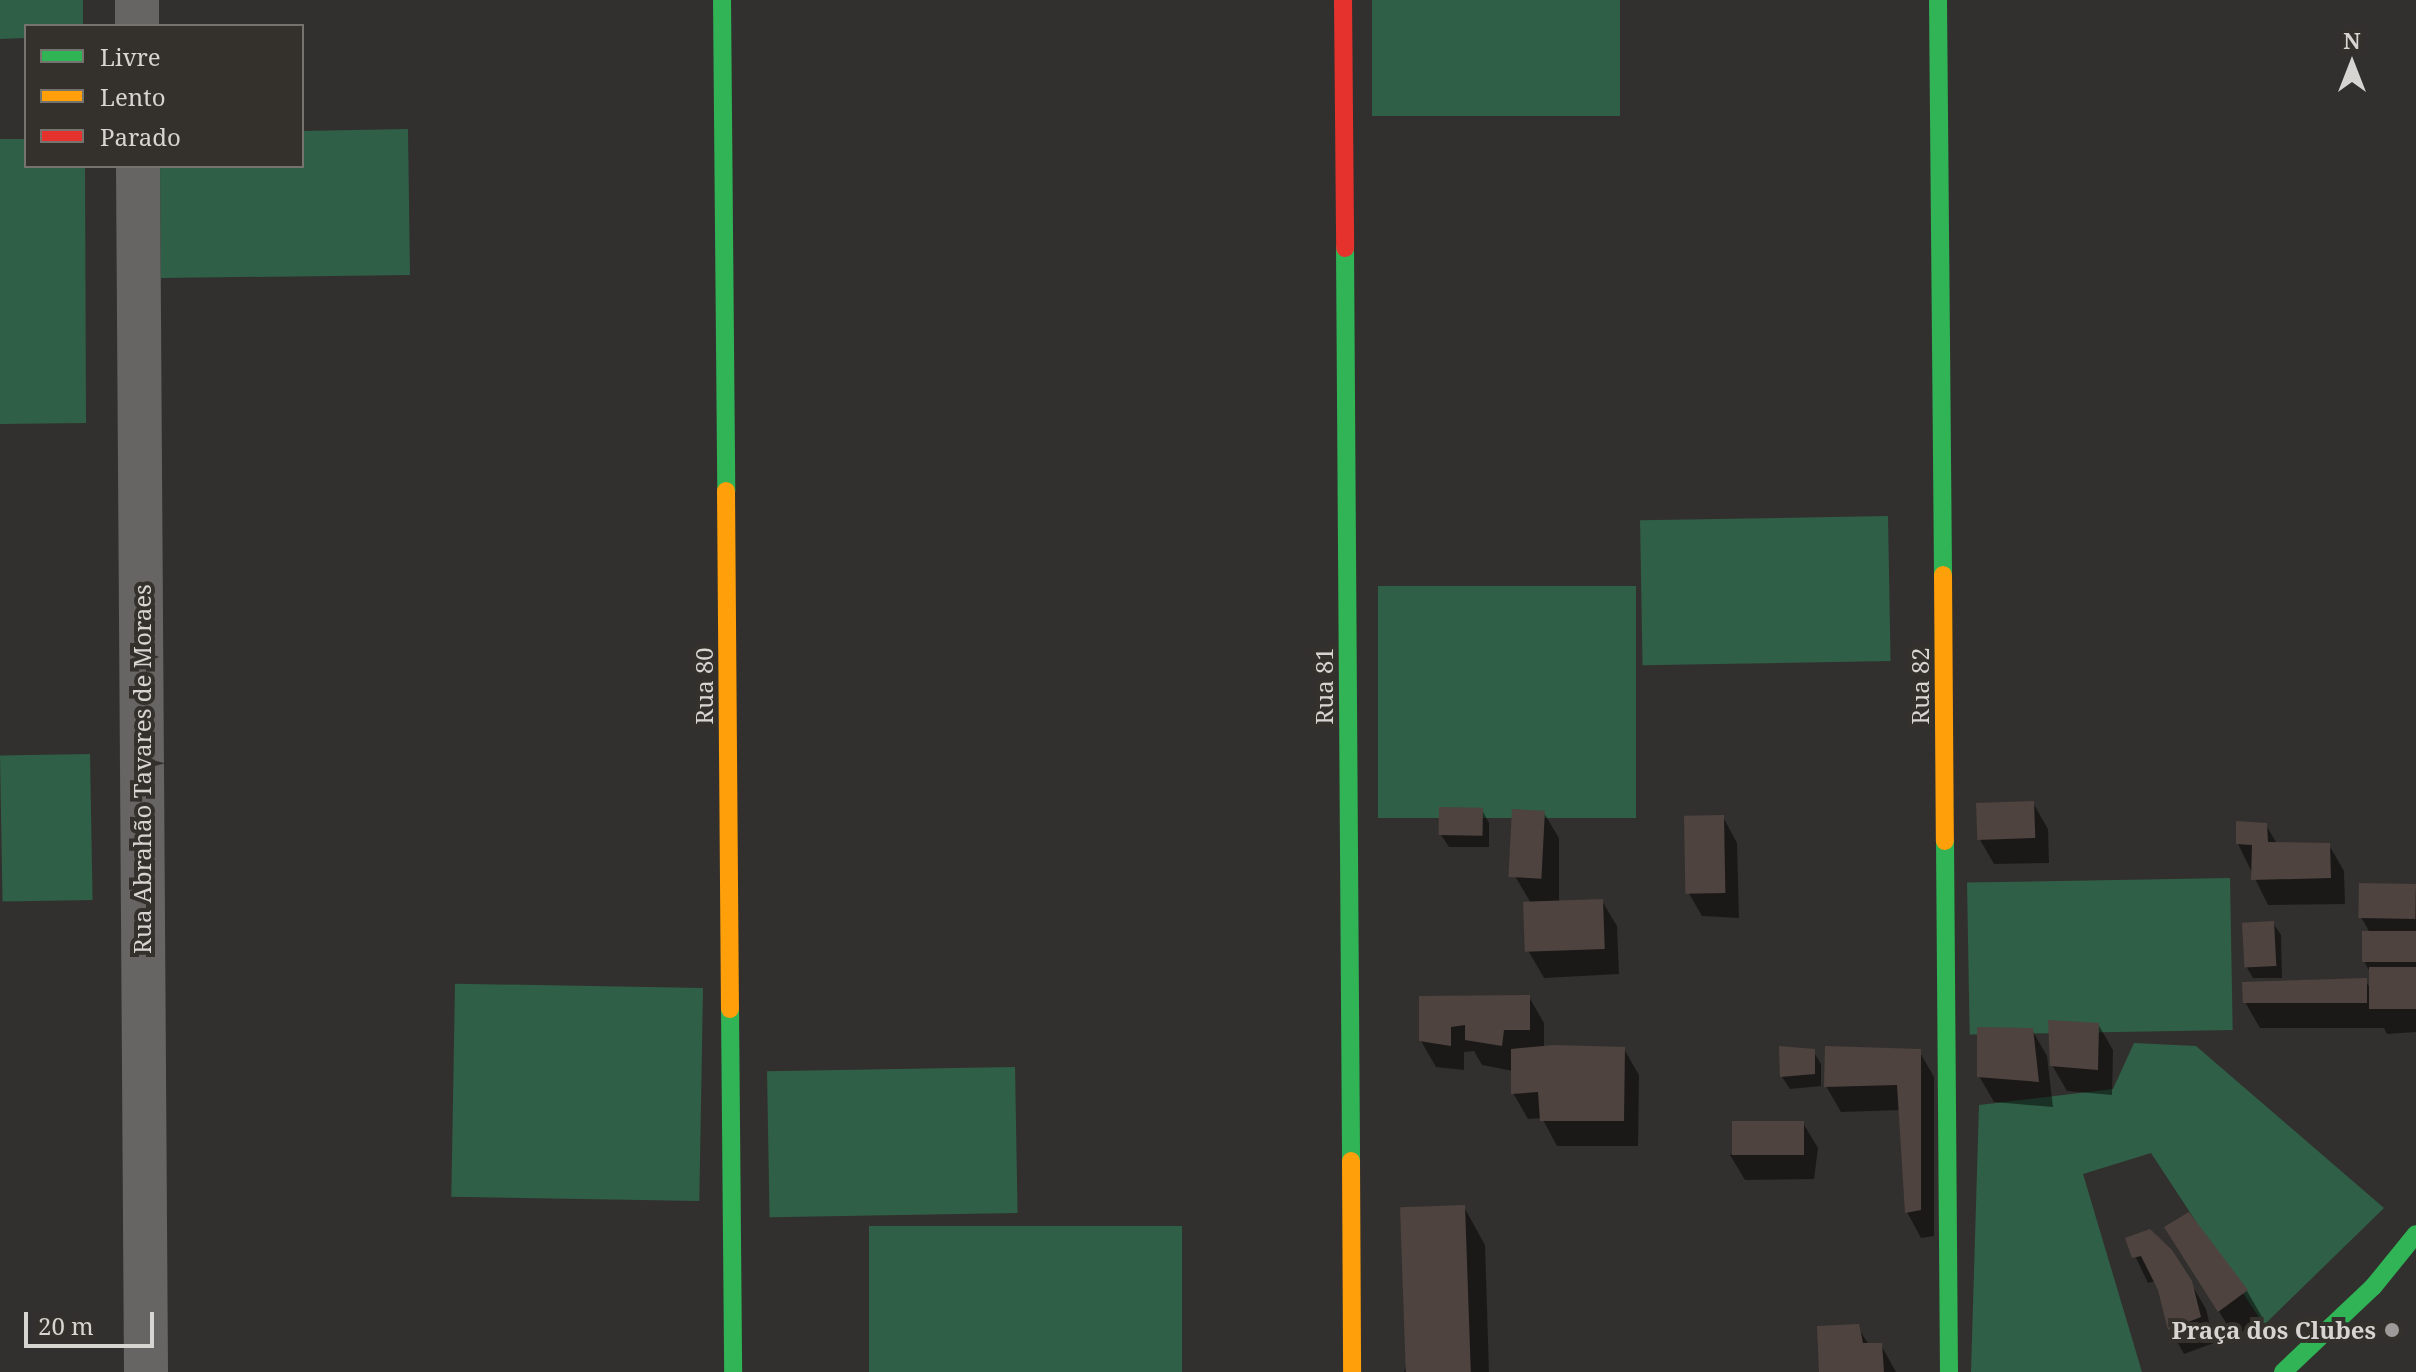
<!DOCTYPE html>
<html>
<head>
<meta charset="utf-8">
<style>
  body { margin:0 }
  #map { position:relative; width:2416px; height:1372px; overflow:hidden; background:#32302e; font-family:"Noto Serif",serif }
  div>[style] { position:absolute }
  [style*='--x'] { left:calc(var(--x)*1px); top:calc(var(--y)*1px); width:calc(var(--w)*1px); rotate:calc(var(--a)*1deg) }
  .green>* { inset:0; background:#305f47; transform-origin:0 0 }
  .shadow>* { inset:0; background:#0007 }
  .building>* { inset:0; background:#4e433f; transform-origin:0 0 }
  .street>* { height:44px; margin:-22px; padding:0 22px; transform-origin:22px; border-radius:22px; background:#666564 }
  .fast>* { height:18px; margin:-9px; padding:0 9px; transform-origin:9px; border-radius:9px; background:#30b455 }
  .slow>* { height:18px; margin:-9px; padding:0 9px; transform-origin:9px; border-radius:9px; background:#ff9f0a }
  .jam>* { height:18px; margin:-9px; padding:0 9px; transform-origin:9px; border-radius:9px; background:#e5322d }
  .dots>* { width:22px; height:22px; translate:-50% -50%; box-sizing:border-box; border:4px solid #34312c; border-radius:50% }
  span { translate:-50% -50%; white-space:nowrap; text-align:center; line-height:1.15; -webkit-text-stroke:8px #34312c; paint-order:stroke }
  .street-label { font-size:24px; color:#d7d5d2 }
  .poi-label { font-size:24px; color:#d7d5d2; font-weight:700 }
  .right { translate:-100% -50%; text-align:right }
  .legend { position:absolute; left:24px; top:24px; width:280px; height:144px; box-sizing:border-box; background:#34312c; border:2px solid #75736e; margin:0; padding:10px 14px; list-style:none; font-size:24px; color:#d7d5d2 }
  .legend li { display:flex; align-items:center; gap:16px; height:40px }
  .legend b { width:40px; border:2px solid #75736e }
  .north { position:absolute; left:2312px; top:24px; width:80px; height:80px; -webkit-text-stroke:6px #34312c; paint-order:stroke; rotate:0deg; font-size:22px; font-weight:700; line-height:32px; text-align:center; color:#d7d5d2 }
  .north::after { content:''; display:block; margin:auto; width:28px; height:36px; background:#d7d5d2; clip-path:polygon(50% 0,100% 100%,50% 72%,0 100%) }
  .scale { position:absolute; left:24px; top:1312px; width:130px; height:36px; box-sizing:border-box; border:4px solid #d7d5d2; border-top:0; padding-left:10px; font-size:24px; line-height:28px; white-space:nowrap; color:#d7d5d2; -webkit-text-stroke:6px #34312c; paint-order:stroke }
</style>
</head>
<body>
<div id="map">
  <div class="green">
    <i style="clip-path:polygon(0 0,83px 0,83px 26px,26px 26px,26px 38px,0 39px)"></i>
    <i style="left:1372px;top:0;width:248px;height:116px"></i>
    <i style="clip-path:polygon(408px 129px,410px 275px,161px 278px,160px 166px,302px 166px,302px 131px)"></i>
    <i style="clip-path:polygon(0 139px,26px 139px,26px 166px,85px 166px,86px 423px,0 424px)"></i>
    <i style="left:1888px;top:516px;width:145px;height:248px;rotate:89deg"></i>
    <i style="left:1636px;top:586px;width:232px;height:258px;rotate:90deg"></i>
    <i style="left:90px;top:754px;width:146px;height:90px;rotate:89deg"></i>
    <i style="left:2230px;top:878px;width:152px;height:263px;rotate:89deg"></i>
    <i style="left:703px;top:988px;width:213px;height:248px;rotate:91deg"></i>
    <i style="clip-path:polygon(2134px 1043px,2196px 1046px,2384px 1208px,2264px 1325px,2151px 1153px,2083px 1174px,2142px 1372px,1971px 1372px,1979px 1105px,2113px 1089px)"></i>
    <i style="left:1015px;top:1067px;width:146px;height:248px;rotate:89deg"></i>
    <i style="left:869px;top:1226px;width:313px;height:146px"></i>
  </div>
  <div class="shadow">
    <i style="clip-path:polygon(2033px 803px,2048px 829px,2049px 863px,1994px 864px,1979px 838px)"></i>
    <i style="clip-path:polygon(1482px 810px,1489px 823px,1489px 847px,1449px 847px,1441px 835px)"></i>
    <i style="clip-path:polygon(1544px 813px,1559px 838px,1559px 903px,1602px 901px,1617px 926px,1619px 974px,1544px 978px,1529px 952px,1532px 905px,1515px 876px)"></i>
    <i style="clip-path:polygon(1723px 817px,1737px 843px,1739px 918px,1702px 916px,1687px 890px)"></i>
    <i style="clip-path:polygon(2266px 825px,2277px 844px,2329px 845px,2344px 871px,2345px 904px,2268px 905px,2238px 844px)"></i>
    <i style="clip-path:polygon(2416px 886px,2416px 1032px,2387px 1034px,2384px 1028px,2260px 1028px,2245px 1002px,2365px 980px,2372px 991px,2371px 974px,2364px 961px,2370px 933px,2361px 917px)"></i>
    <i style="clip-path:polygon(2273px 923px,2281px 935px,2282px 978px,2253px 978px,2246px 966px)"></i>
    <i style="clip-path:polygon(1529px 997px,1544px 1023px,1544px 1048px,1624px 1049px,1639px 1075px,1638px 1146px,1557px 1146px,1542px 1118px,1528px 1119px,1513px 1093px,1513px 1071px,1482px 1065px,1474px 1051px,1464px 1052px,1464px 1070px,1436px 1067px,1421px 1041px,1421px 998px)"></i>
    <i style="clip-path:polygon(2098px 1024px,2113px 1050px,2112px 1095px,2067px 1091px,2052px 1065px)"></i>
    <i style="clip-path:polygon(2032px 1030px,2047px 1056px,2053px 1107px,1994px 1102px,1979px 1076px)"></i>
    <i style="clip-path:polygon(1813px 1051px,1821px 1064px,1821px 1086px,1790px 1089px,1782px 1077px)"></i>
    <i style="clip-path:polygon(1919px 1051px,1934px 1077px,1934px 1236px,1921px 1238px,1907px 1212px,1901px 1110px,1841px 1112px,1826px 1086px)"></i>
    <i style="clip-path:polygon(1803px 1123px,1818px 1148px,1814px 1179px,1745px 1180px,1730px 1155px)"></i>
    <i style="clip-path:polygon(1464px 1207px,1485px 1245px,1489px 1372px,1404px 1372px)"></i>
    <i style="clip-path:polygon(2188px 1215px,2247px 1291px,2262px 1317px,2235px 1337px,2182px 1253px)"></i>
    <i style="clip-path:polygon(2127px 1239px,2190px 1282px,2206px 1309px,2214px 1343px,2184px 1354px,2170px 1329px,2156px 1281px,2148px 1283px)"></i>
    <i style="clip-path:polygon(1857px 1326px,1869px 1345px,1881px 1345px,1896px 1372px,1821px 1372px)"></i>
  </div>
  <div class="building">
    <i style="left:2034px;top:801px;width:37px;height:58px;rotate:88deg"></i>
    <i style="left:1439px;top:807px;width:44px;height:28px;rotate:1deg"></i>
    <i style="left:1512px;top:809px;width:33px;height:68px;rotate:3deg"></i>
    <i style="left:1724px;top:815px;width:78px;height:40px;rotate:89deg"></i>
    <i style="clip-path:polygon(2236px 821px,2267px 823px,2268px 842px,2330px 843px,2331px 878px,2251px 880px,2252px 845px,2236px 844px)"></i>
    <i style="left:2359px;top:883px;width:57px;height:35px;rotate:1deg"></i>
    <i style="left:1603px;top:899px;width:50px;height:80px;rotate:88deg"></i>
    <i style="left:2274px;top:921px;width:45px;height:32px;rotate:87deg"></i>
    <i style="left:2362px;top:931px;width:54px;height:31px"></i>
    <i style="left:2369px;top:967px;width:47px;height:42px"></i>
    <i style="clip-path:polygon(2367px 978px,2367px 1003px,2243px 1003px,2242px 982px)"></i>
    <i style="clip-path:polygon(1530px 995px,1530px 1030px,1504px 1030px,1502px 1046px,1465px 1040px,1465px 1025px,1451px 1027px,1451px 1046px,1419px 1041px,1419px 996px)"></i>
    <i style="clip-path:polygon(2048px 1020px,2099px 1023px,2098px 1070px,2050px 1066px)"></i>
    <i style="clip-path:polygon(1977px 1027px,2033px 1028px,2039px 1082px,1977px 1077px)"></i>
    <i style="clip-path:polygon(1554px 1045px,1625px 1047px,1624px 1121px,1540px 1121px,1538px 1092px,1511px 1094px,1511px 1049px)"></i>
    <i style="clip-path:polygon(1779px 1046px,1815px 1049px,1815px 1074px,1780px 1077px)"></i>
    <i style="clip-path:polygon(1825px 1046px,1921px 1049px,1921px 1210px,1905px 1213px,1897px 1085px,1824px 1087px)"></i>
    <i style="left:1732px;top:1121px;width:72px;height:34px"></i>
    <i style="left:1465px;top:1205px;width:167px;height:65px;rotate:88deg"></i>
    <i style="clip-path:polygon(2189px 1212px,2248px 1290px,2218px 1312px,2164px 1227px)"></i>
    <i style="clip-path:polygon(2150px 1229px,2172px 1250px,2192px 1281px,2201px 1317px,2168px 1330px,2158px 1290px,2141px 1256px,2132px 1258px,2125px 1238px)"></i>
    <i style="clip-path:polygon(1859px 1324px,1863px 1343px,1882px 1343px,1884px 1372px,1819px 1372px,1817px 1326px)"></i>
  </div>
  <div class="street">
    <i style="--x:137;--y:0;--w:26;--a:90"></i>
    <i style="--x:138;--y:166;--w:1206;--a:89.62"></i>
  </div>
  <div class="fast">
    <i style="--x:722;--y:0;--w:491;--a:89.5"></i>
    <i style="--x:1938;--y:0;--w:575;--a:89.5"></i>
    <i style="--x:1345;--y:248;--w:913;--a:89.62"></i>
    <i style="--x:1945;--y:841;--w:531;--a:89.57"></i>
    <i style="--x:730;--y:1009;--w:363;--a:89.5"></i>
    <i style="--x:2283;--y:1372;--w:124;--a:-43.4"></i>
    <i style="--x:2373;--y:1287;--w:68;--a:-50.9"></i>
  </div>
  <div class="slow">
    <i style="--x:726;--y:491;--w:518;--a:89.56"></i>
    <i style="--x:1943;--y:575;--w:266;--a:89.6"></i>
    <i style="--x:1351;--y:1161;--w:211;--a:89.7"></i>
  </div>
  <div class="jam">
    <i style="--x:1343;--y:0;--w:248;--a:89.5"></i>
  </div>
  <div class="dots">
    <i style="left:2392px;top:1330px;background:#9d9b99"></i>
  </div>
  <div class="street-label">
    <span style="left:704px;top:686px;rotate:-90deg">Rua 80</span>
    <span style="left:1324px;top:686px;rotate:-90deg">Rua 81</span>
    <span style="left:1920px;top:686px;rotate:-90deg">Rua 82</span>
    <span style="left:142px;top:769px;rotate:-90deg">Rua Abrahão Tavares de Moraes</span>
  </div>
  <div class="poi-label">
    <span class="right" style="left:2376px;top:1330px">Praça dos Clubes</span>
  </div>
  <ul class="legend">
  <li><b style="height:10px;background:#30b455"></b>Livre</li>
  <li><b style="height:10px;background:#ff9f0a"></b>Lento</li>
  <li><b style="height:10px;background:#e5322d"></b>Parado</li>
  </ul>
  <div class="north">N</div>
  <div class="scale">20 m</div>
</div>
</body>
</html>
